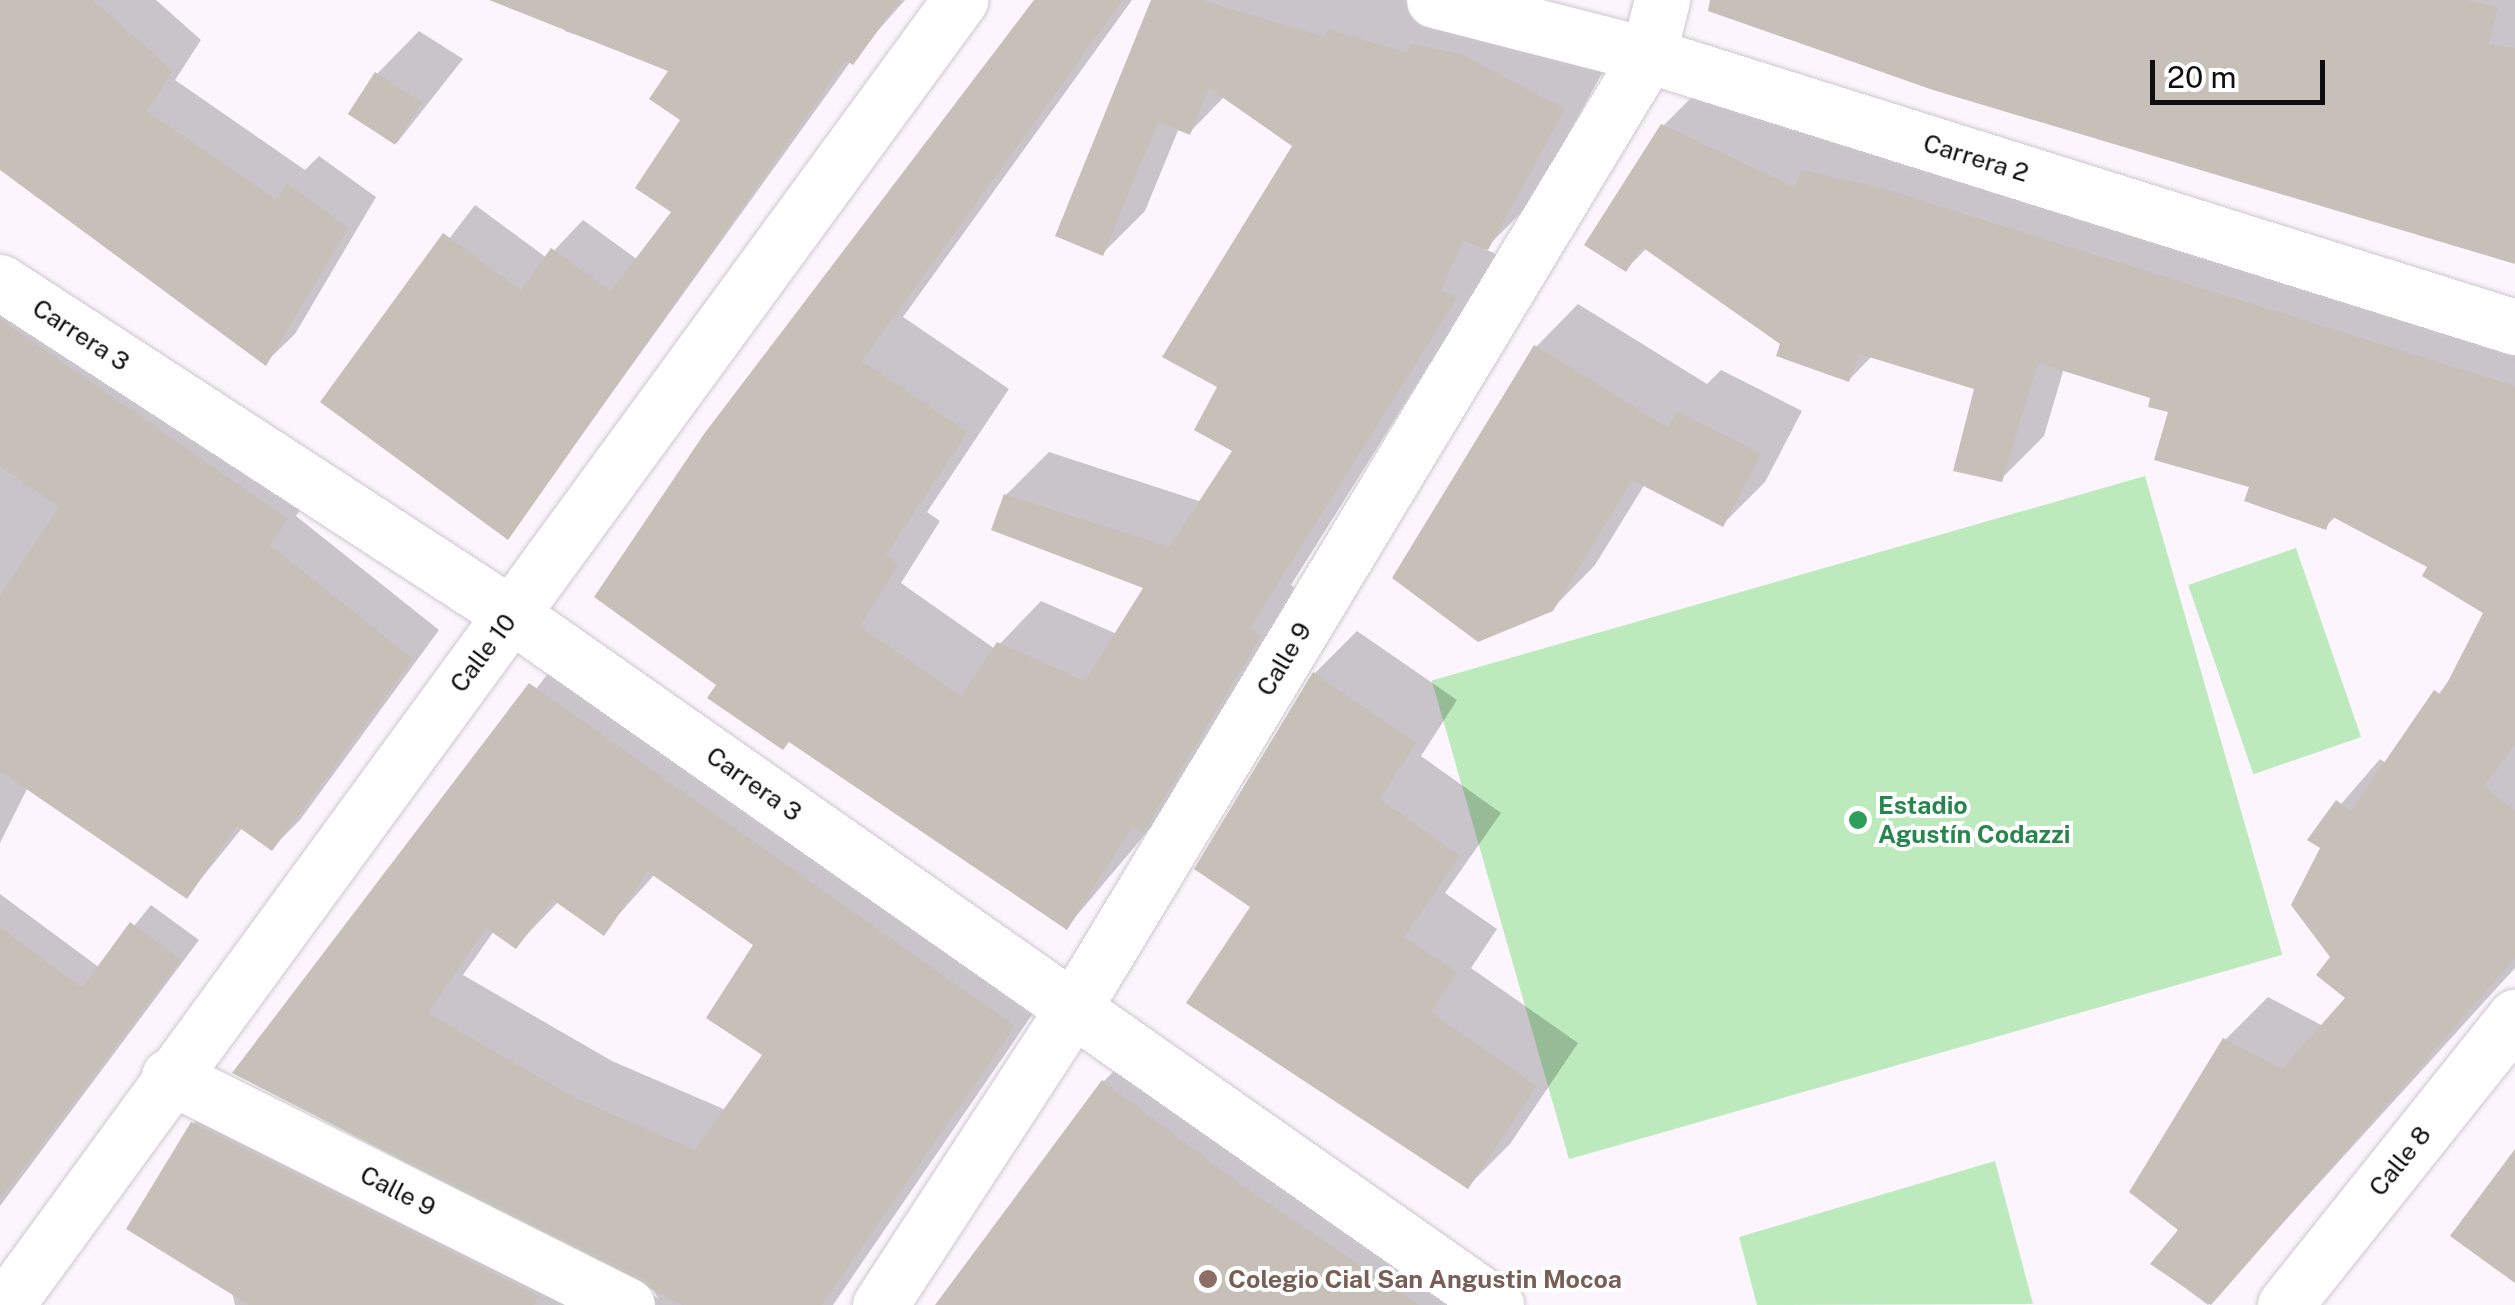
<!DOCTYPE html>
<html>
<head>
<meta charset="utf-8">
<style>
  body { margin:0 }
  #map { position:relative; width:2515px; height:1305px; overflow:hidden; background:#fcf5fd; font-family:"Public Sans",sans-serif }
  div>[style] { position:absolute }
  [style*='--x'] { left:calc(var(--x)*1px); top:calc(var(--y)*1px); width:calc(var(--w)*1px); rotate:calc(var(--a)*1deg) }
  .green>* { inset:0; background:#bdeabd; transform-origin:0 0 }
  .shadow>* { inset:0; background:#0003 }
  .building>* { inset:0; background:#c6c0b8; transform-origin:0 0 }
  .roads { filter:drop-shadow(0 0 2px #cdc7ce) drop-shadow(0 0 2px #cdc7ce) }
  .minor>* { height:55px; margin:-27.5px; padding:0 27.5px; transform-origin:27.5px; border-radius:27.5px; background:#fff }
  .dots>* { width:28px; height:28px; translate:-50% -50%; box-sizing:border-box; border:5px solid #fff; border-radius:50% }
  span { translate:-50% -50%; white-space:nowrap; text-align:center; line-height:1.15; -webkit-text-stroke:8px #fff; paint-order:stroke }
  .street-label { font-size:25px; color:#100e10 }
  .leisure-label { font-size:25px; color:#27864d; font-weight:700 }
  .left { translate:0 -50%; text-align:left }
  .education-label { font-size:25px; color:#785e54; font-weight:700 }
  .scale { position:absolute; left:2150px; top:60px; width:175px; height:45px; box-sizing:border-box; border:5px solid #100e10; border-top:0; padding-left:12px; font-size:30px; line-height:35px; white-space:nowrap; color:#100e10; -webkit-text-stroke:8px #fff; paint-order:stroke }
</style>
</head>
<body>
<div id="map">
  <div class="green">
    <i style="left:2145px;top:476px;width:498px;height:742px;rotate:74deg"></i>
    <i style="left:2296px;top:548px;width:200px;height:114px;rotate:71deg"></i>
    <i style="clip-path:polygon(1995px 1161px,2033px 1304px,1757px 1305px,1739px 1237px)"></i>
  </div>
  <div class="shadow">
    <i style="clip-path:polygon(13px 0,156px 0,201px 40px,175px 80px,305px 170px,319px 156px,376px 197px,295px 334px,265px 363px,0 168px,0 17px)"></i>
    <i style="clip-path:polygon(575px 0,905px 0,851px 61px,508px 537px,324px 402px,475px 205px,547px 258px,583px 220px,638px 260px,675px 212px,683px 120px,672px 69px,565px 31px)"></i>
    <i style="clip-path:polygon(1036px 0,1132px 0,903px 317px,1009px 389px,927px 512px,940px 521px,901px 583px,995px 649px,1041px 601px,1117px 634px,1147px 587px,1006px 495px,1049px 452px,1202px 502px,1236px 450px,1220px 386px,1296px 146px,1225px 96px,1190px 132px,1179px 128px,1145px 211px,1103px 253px,1154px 0,1412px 0,1606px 66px,1530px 204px,1485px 249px,1498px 255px,1291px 585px,1302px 593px,1185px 787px,1067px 927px,598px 597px)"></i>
    <i style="clip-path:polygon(2333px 0,2515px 0,2515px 262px)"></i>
    <i style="clip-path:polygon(419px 31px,463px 59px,396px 144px,377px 74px)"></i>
    <i style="clip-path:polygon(1706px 83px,1832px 143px,1846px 129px,2515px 331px,2515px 968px,2208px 1305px,2153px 1264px,2182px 1229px,2225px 1040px,2268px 997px,2323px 1026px,2348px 998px,2333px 957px,2324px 847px,2311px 839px,2380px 759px,2387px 764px,2455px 672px,2486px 612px,2430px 566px,2336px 516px,2325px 527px,2252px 486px,2153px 397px,2064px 368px,2044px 436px,2001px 479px,1977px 387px,1872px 356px,1849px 380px,1647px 248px,1626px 269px,1663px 126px)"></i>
    <i style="clip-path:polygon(0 266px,314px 490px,296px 516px,439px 630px,300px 820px,272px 848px,243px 827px,187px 896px,28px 787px,0 843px)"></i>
    <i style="clip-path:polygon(1578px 304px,1707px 384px,1721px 370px,1802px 411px,1765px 482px,1723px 524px,1645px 484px,1595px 565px,1552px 609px,1536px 347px)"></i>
    <i style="clip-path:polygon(1357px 631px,1457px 700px,1421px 756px,1501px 813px,1445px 893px,1497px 929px,1471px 968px,1578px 1043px,1510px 1144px,1468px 1186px,1253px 907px,1197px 868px,1315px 673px)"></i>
    <i style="clip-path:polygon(evenodd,568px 648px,1051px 987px,833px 1305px,235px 1305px,193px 1124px,230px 1086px,658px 1298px,643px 1275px,236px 1072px,568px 648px,655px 874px,757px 944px,765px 1054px,726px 1110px,612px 1061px,463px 975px,494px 931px,516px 946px,559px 901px,603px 932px,655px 874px)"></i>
    <i style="clip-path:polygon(0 894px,100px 968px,151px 905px,199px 940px,0 1206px)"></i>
    <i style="clip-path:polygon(1146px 1039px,1512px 1305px,938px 1305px,1103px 1082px)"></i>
  </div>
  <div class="building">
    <i style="clip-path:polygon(0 0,93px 0,173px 71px,147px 111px,275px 199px,288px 184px,348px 228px,266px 366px,0 170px)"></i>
    <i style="clip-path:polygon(489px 0,900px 0,853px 65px,846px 60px,508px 540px,320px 402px,443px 233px,521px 290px,551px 248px,611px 291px,671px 212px,635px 188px,680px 120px,649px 99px,668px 71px)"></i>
    <i style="clip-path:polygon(1034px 0,1123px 0,862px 361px,968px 432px,886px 555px,899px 564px,860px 626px,961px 696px,997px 642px,1085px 681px,1143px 588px,991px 530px,1004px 494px,1169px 547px,1232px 451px,1194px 430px,1217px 387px,1162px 357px,1292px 146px,1209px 88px,1190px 135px,1158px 122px,1103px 256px,1055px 236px,1151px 0,1200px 0,1325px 37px,1328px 29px,1407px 53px,1410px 44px,1461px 54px,1565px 109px,1488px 250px,1463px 241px,1441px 290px,1457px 298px,1250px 628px,1261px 636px,1143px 833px,1133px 826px,1067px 930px,789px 742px,783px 750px,707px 698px,716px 685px,594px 597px,704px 434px)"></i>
    <i style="clip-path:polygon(1710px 0,2467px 0,2498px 8px,2489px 44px,2515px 48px,2515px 264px,1933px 90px,1708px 11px)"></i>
    <i style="left:375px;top:72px;width:56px;height:50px;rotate:33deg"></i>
    <i style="clip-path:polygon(1661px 124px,1794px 187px,1802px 170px,1881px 188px,2515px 386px,2515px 745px,2484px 786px,2515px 811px,2515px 958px,2211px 1305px,2150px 1264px,2178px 1230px,2129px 1192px,2223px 1038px,2282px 1069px,2345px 998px,2316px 975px,2330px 957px,2291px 905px,2320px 848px,2307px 840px,2336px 800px,2351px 811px,2434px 690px,2441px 695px,2483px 613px,2422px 576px,2427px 567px,2331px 516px,2326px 530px,2244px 501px,2249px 487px,2154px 460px,2168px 412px,2148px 407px,2150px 398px,2038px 363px,2002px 482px,1953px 471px,1974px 389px,1859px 354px,1849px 382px,1776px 356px,1780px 344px,1642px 247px,1626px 272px,1584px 245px)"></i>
    <i style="clip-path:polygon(0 319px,288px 519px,270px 545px,413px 659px,272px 851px,237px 826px,187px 899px,0 771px,0 595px,59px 507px,0 466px)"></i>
    <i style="clip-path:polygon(1534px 345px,1668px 428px,1677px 411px,1761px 454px,1723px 527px,1632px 480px,1553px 611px,1478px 642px,1392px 578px)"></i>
    <i style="clip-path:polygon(1313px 672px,1416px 743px,1380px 799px,1460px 856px,1404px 937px,1457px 972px,1431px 1012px,1537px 1086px,1468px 1189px,1186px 1003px,1250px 907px,1194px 869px)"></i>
    <i style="clip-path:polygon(evenodd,529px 683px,1015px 1026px,822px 1305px,682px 1305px,232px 1073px,529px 683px,648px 872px,753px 945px,706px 1018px,762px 1055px,695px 1150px,575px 1098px,428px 1013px,486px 928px,516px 949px,553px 900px,604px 936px,648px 872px)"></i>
    <i style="clip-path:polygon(130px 922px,181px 960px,0 1199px,0 927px,82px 988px)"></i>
    <i style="clip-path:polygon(1102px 1080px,1246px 1188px,1419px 1305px,935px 1305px)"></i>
    <i style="clip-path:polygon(191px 1122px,539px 1296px,534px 1305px,249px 1305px,126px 1229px)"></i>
    <i style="clip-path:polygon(2515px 1149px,2515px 1283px,2450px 1236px)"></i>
  </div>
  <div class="roads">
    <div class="minor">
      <i style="--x:1434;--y:0;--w:221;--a:14.4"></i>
      <i style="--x:1648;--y:55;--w:909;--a:17.42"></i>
      <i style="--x:0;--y:282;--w:611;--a:33.04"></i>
      <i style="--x:512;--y:615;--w:1202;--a:35.04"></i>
      <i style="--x:169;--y:1076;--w:512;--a:26.57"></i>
      <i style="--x:6;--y:1305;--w:1617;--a:-53.83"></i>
      <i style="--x:880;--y:1305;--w:356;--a:-56.9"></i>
      <i style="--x:1074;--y:1007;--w:1112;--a:-58.91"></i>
      <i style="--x:1648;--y:55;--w:57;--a:-75.7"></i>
      <i style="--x:2285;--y:1305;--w:369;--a:-51.4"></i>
    </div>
  </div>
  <div class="dots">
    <i style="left:1858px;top:820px;background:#2e9e5b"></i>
    <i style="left:1208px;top:1279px;background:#8d6e63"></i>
  </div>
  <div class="street-label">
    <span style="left:1976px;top:158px;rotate:17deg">Carrera 2</span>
    <span style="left:81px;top:335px;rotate:33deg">Carrera 3</span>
    <span style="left:483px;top:653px;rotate:-53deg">Calle 10</span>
    <span style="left:1284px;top:659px;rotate:-59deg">Calle 9</span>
    <span style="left:754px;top:784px;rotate:35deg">Carrera 3</span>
    <span style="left:2400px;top:1161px;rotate:-51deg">Calle 8</span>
    <span style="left:398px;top:1191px;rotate:27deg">Calle 9</span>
  </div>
  <div class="leisure-label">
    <span class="left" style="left:1878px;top:820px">Estadio<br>Agustín Codazzi</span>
  </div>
  <div class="education-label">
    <span class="left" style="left:1228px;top:1279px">Colegio Cial San Angustin Mocoa</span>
  </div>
  <div class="scale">20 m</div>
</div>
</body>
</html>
